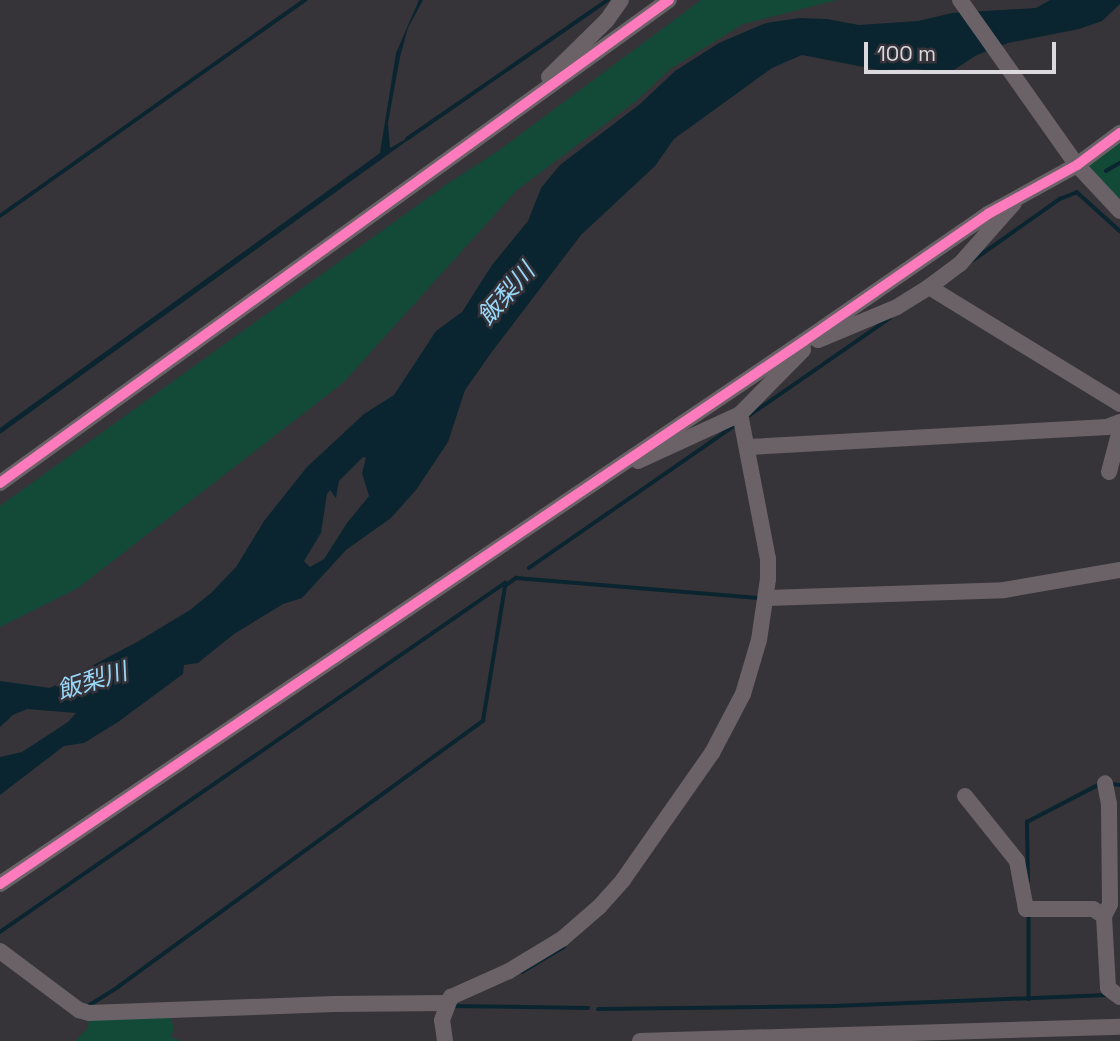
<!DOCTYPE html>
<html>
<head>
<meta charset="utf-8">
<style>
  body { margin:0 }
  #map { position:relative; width:1120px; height:1041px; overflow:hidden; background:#363438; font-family:"Space Grotesk","Noto Sans JP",sans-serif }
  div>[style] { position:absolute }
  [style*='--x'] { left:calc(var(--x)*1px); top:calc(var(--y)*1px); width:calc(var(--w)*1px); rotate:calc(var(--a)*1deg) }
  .green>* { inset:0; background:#134937 }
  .water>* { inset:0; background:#0b2530 }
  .stream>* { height:3.5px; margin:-1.75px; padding:0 1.75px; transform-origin:1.75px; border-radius:1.75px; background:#0b2530 }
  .minor>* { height:16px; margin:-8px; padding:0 8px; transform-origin:8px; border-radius:8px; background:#6b6268 }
  .cycleway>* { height:10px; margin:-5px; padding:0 5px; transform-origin:5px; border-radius:5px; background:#fd7abc }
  span { translate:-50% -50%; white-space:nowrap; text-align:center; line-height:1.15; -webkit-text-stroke:5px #353339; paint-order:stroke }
  .water-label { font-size:24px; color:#98d7f7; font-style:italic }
  .scale { position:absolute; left:864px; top:42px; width:192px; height:32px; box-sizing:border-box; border:4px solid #dbd9de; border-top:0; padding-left:9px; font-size:21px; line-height:24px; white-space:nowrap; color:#dbd9de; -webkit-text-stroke:5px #353339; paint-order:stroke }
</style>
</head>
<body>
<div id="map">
  <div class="green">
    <i style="clip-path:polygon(701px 0,837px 0,743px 24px,670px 69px,636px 101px,517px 190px,343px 383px,78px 588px,0 627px,0 506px,447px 184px,498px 151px)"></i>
    <i style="clip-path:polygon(1120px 141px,1120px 162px,1105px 171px,1106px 173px,1120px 165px,1120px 202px,1089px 166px)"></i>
    <i style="clip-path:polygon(170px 1016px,174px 1029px,171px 1037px,182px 1041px,75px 1041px,88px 1028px,89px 1019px)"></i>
  </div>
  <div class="water">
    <i style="clip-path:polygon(419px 0,423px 0,408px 28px,400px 57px,388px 123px,390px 148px,422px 130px,0 434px,0 428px,380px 153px,396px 53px)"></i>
    <i style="clip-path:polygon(evenodd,1050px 0,1120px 0,1120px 4px,1102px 21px,1079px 29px,1008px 43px,977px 55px,949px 73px,916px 69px,879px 70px,802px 55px,772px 68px,674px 139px,655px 166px,581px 235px,491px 353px,465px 390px,448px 442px,416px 490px,391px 518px,346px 550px,302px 598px,283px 604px,234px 634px,198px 663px,184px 665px,183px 674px,118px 722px,84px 743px,64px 746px,0 795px,0 757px,22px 752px,68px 722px,76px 713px,27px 709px,13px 715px,0 727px,0 681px,50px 688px,137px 642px,190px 610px,211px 593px,236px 567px,264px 521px,307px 467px,364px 414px,394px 395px,436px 331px,462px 312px,492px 265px,528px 221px,541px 188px,560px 165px,640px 104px,675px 71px,719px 43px,766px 23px,800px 18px,827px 19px,859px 25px,918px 21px,952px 13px,1036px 8px,1050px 0,363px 457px,366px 458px,362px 473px,369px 496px,347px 523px,324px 559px,310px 567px,304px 561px,321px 533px,327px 494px,330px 490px,336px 498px,339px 481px,363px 457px)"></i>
  </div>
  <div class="stream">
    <i style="--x:407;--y:139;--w:244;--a:-34.7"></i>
    <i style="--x:1106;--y:171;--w:16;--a:-30"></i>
    <i style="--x:0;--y:216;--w:374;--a:-35.3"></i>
    <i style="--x:972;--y:261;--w:108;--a:-35.2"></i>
    <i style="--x:1060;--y:199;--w:18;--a:-22"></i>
    <i style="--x:1077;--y:192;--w:58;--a:42.2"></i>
    <i style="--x:750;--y:415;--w:170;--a:-34.7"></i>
    <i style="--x:529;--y:568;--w:253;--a:-34.7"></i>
    <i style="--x:1111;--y:784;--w:9;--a:6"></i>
    <i style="--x:1028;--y:882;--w:60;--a:-91"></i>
    <i style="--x:1027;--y:822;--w:82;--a:-27.5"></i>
    <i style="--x:1029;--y:915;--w:84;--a:90"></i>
    <i style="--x:0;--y:932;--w:614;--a:-34.65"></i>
    <i style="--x:522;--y:972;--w:49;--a:-30.8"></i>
    <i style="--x:88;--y:1006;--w:36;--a:-32"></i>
    <i style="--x:118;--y:987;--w:452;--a:-36.1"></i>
    <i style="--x:483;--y:721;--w:137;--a:-80.7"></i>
    <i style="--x:505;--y:586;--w:14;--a:-36"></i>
    <i style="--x:516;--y:578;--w:246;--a:4.7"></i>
    <i style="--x:452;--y:1006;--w:136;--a:0.8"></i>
    <i style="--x:598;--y:1009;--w:236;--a:-0.7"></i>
    <i style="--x:834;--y:1006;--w:273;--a:-2.3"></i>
  </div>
  <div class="minor">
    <i style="--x:960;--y:0;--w:202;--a:54.7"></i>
    <i style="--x:1077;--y:165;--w:63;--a:46.9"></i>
    <i style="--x:549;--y:77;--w:81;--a:-44.5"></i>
    <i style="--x:607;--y:20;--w:24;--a:-55"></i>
    <i style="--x:929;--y:287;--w:224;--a:31.5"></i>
    <i style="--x:818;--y:340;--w:86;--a:-22.7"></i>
    <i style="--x:897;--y:307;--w:38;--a:-32"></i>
    <i style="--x:929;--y:287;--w:39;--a:-37"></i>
    <i style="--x:960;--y:264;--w:81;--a:-48.5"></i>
    <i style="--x:749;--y:447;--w:359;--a:-3.2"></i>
    <i style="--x:1107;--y:427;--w:14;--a:-21"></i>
    <i style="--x:638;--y:461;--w:112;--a:-24.7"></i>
    <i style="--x:740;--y:414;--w:90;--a:-45.5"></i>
    <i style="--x:1109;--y:472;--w:43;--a:-75.3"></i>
    <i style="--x:0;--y:483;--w:825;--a:-35.83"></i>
    <i style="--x:767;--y:598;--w:237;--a:-1.9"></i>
    <i style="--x:1004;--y:590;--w:118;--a:-9.8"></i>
    <i style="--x:965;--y:796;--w:83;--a:51.3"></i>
    <i style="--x:1017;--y:861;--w:49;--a:79.4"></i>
    <i style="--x:1026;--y:909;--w:67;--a:0"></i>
    <i style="--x:1093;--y:909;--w:13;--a:32"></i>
    <i style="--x:1104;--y:916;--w:72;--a:86.8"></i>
    <i style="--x:1108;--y:988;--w:15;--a:37"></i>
    <i style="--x:0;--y:884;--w:970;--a:-34.03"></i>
    <i style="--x:804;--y:341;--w:224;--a:-34.6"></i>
    <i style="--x:988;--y:214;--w:102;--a:-28.8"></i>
    <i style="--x:1077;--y:165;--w:54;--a:-36.7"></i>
    <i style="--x:1104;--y:916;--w:13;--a:-63"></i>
    <i style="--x:1110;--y:904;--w:100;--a:-90.6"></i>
    <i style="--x:1109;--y:804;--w:21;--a:-101"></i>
    <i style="--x:0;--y:951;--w:99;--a:36.8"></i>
    <i style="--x:79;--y:1010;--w:10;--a:17"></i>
    <i style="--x:89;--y:1013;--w:245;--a:-2.1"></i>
    <i style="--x:334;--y:1004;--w:113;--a:-0.5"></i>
    <i style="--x:445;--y:1041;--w:21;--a:-98"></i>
    <i style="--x:442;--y:1020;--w:25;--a:-69"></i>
    <i style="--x:451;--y:997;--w:64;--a:-24.1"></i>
    <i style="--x:509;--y:971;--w:62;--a:-31.1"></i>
    <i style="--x:562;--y:939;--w:49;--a:-40.9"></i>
    <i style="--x:599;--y:907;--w:36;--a:-48"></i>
    <i style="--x:623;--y:880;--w:155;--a:-55"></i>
    <i style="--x:712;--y:753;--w:67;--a:-62.3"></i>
    <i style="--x:743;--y:694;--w:56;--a:-73.5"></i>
    <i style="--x:759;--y:640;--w:62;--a:-81.6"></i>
    <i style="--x:768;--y:579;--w:20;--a:-90"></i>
    <i style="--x:768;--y:559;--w:148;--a:-100.9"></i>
    <i style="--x:640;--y:1041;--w:480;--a:-1.7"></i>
  </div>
  <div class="cycleway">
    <i style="--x:0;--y:483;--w:825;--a:-35.83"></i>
    <i style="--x:0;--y:884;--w:970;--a:-34.03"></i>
    <i style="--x:804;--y:341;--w:224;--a:-34.6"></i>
    <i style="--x:988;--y:214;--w:102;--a:-28.8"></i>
    <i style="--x:1077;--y:165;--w:54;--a:-36.7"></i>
  </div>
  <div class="water-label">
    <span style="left:506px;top:294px;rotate:-49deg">飯梨川</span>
    <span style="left:92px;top:681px;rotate:-17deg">飯梨川</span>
  </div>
  <div class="scale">100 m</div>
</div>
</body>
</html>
